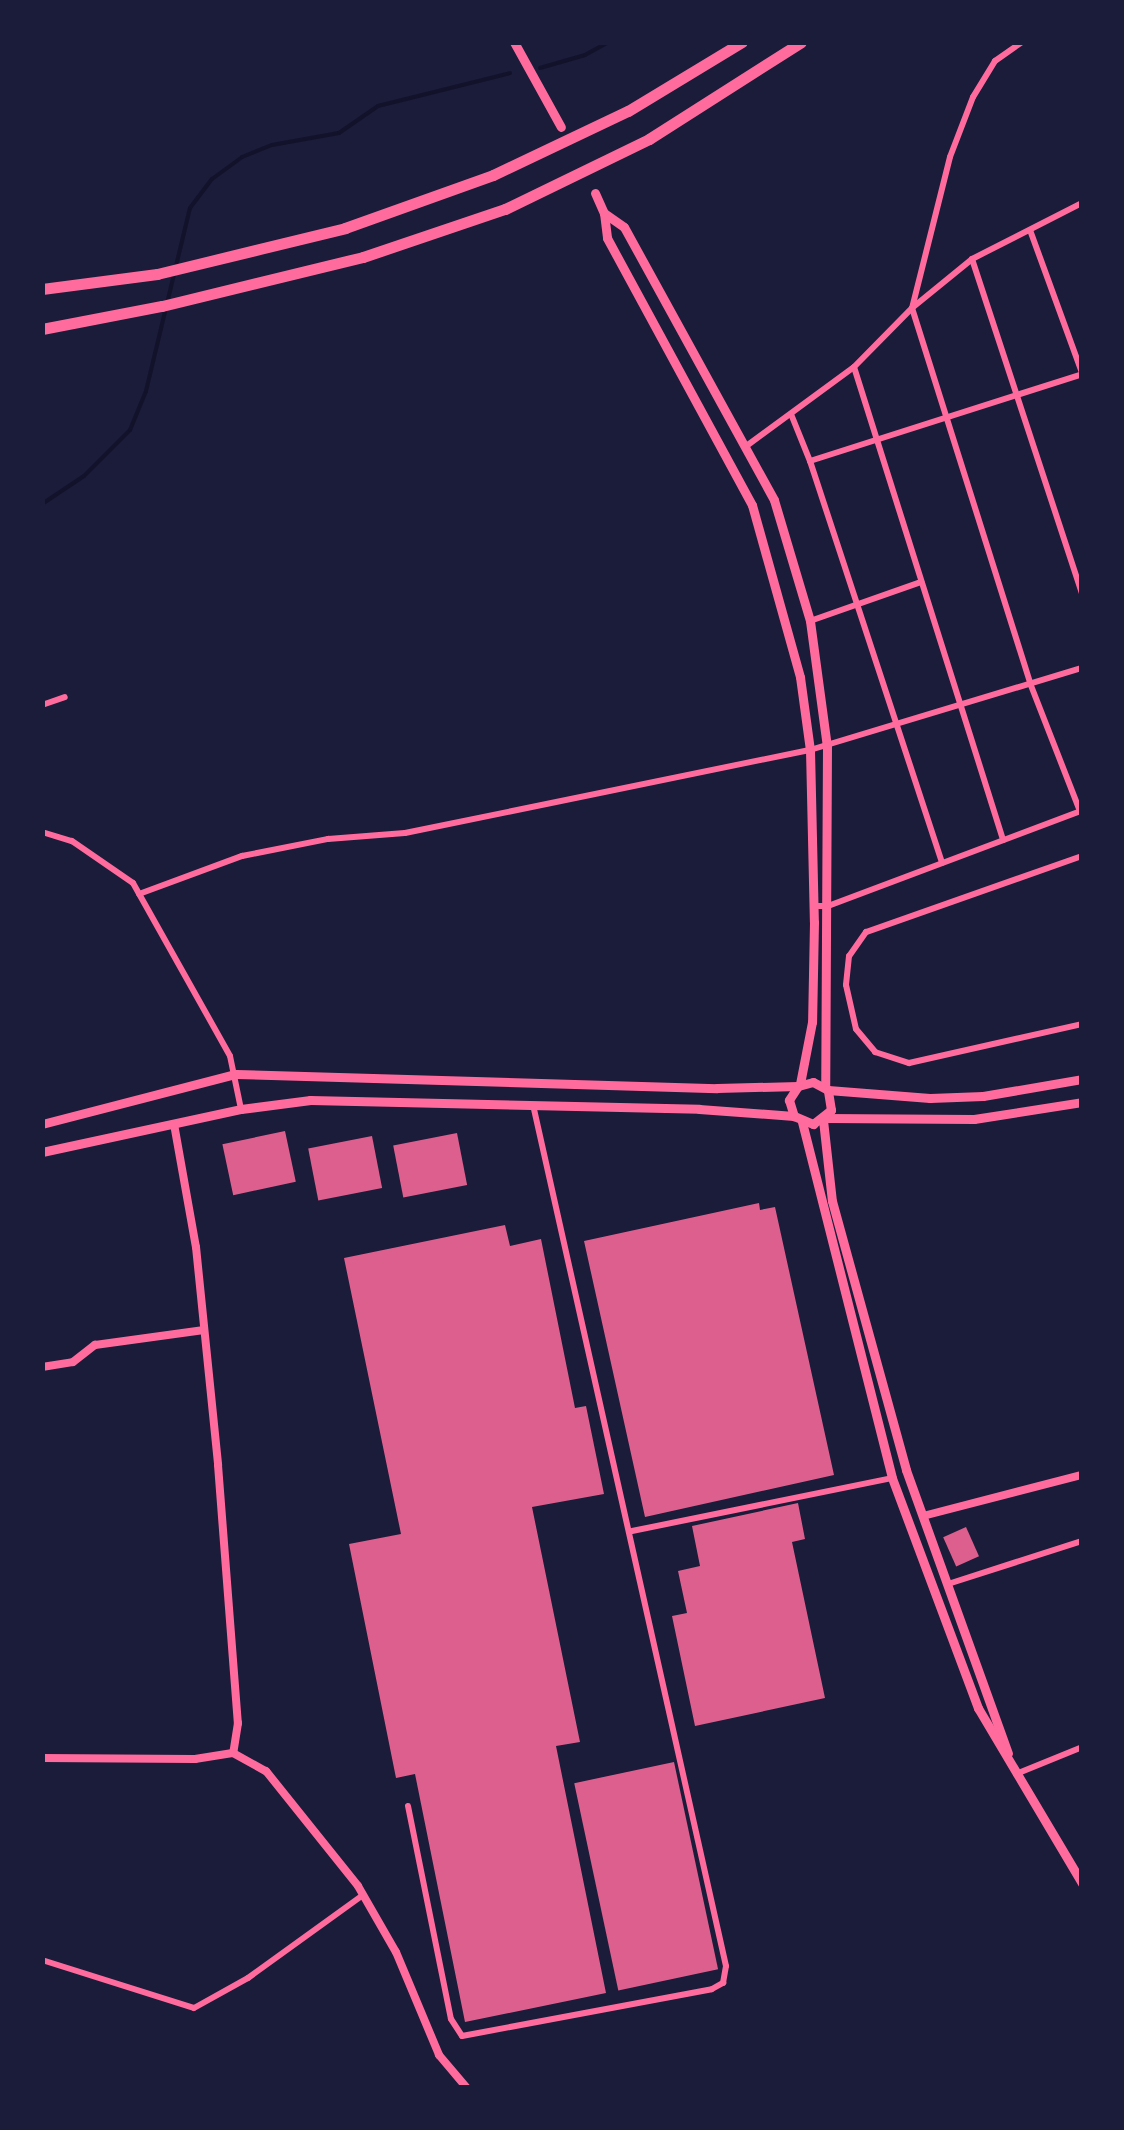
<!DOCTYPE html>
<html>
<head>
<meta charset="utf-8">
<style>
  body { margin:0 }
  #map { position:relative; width:1124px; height:2130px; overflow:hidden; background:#1b1b3a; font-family:Helvetica,sans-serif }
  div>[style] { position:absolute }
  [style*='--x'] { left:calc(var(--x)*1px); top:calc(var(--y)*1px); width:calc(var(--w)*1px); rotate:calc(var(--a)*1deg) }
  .stream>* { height:4px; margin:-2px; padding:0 2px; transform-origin:2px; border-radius:2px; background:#12122b }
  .building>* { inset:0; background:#dd5f8e; transform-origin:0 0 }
  .minor>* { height:6px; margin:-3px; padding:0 3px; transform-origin:3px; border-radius:3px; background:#ff6b9d }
  .tertiary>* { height:8px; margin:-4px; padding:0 4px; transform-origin:4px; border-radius:4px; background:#ff6b9d }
  .secondary>* { height:9px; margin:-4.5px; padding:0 4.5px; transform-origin:4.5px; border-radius:4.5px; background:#ff6b9d }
  .primary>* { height:9px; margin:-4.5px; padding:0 4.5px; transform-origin:4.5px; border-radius:4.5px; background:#ff6b9d }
  .motorway>* { height:11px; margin:-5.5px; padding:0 5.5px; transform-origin:5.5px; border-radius:5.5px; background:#ff6b9d }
  span { translate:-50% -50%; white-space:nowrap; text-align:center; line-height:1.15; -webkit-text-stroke:8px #1b1b3a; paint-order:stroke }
  .frame { position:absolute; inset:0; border:45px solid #1b1b3a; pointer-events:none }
</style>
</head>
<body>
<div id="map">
  <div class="stream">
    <i style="--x:540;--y:68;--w:47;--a:-16.1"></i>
    <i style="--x:585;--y:55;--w:26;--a:-29"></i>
    <i style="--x:42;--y:504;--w:50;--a:-33.7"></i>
    <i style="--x:84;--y:476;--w:65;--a:-45"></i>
    <i style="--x:130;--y:430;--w:42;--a:-67.7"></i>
    <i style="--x:146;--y:391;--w:188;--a:-76.5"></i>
    <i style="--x:190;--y:208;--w:36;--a:-53"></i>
    <i style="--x:212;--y:179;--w:37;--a:-36"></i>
    <i style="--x:242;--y:157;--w:32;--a:-22"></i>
    <i style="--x:272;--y:145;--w:68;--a:-10.2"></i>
    <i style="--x:339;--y:133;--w:47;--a:-34.7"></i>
    <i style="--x:378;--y:106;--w:136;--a:-14"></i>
  </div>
  <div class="building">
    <i style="left:285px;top:1131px;width:52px;height:64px;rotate:78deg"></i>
    <i style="left:457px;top:1133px;width:53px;height:65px;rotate:79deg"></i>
    <i style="left:372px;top:1136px;width:53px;height:65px;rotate:79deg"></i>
    <i style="clip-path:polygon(759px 1203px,760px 1210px,775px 1207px,834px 1475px,645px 1517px,584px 1241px)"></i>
    <i style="clip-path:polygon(505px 1225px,510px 1246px,541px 1239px,575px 1408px,586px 1406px,604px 1494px,532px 1507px,580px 1742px,556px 1746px,606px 1993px,465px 2022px,415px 1774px,396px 1778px,349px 1544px,401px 1534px,344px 1258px)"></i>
    <i style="clip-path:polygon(798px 1503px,805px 1539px,792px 1542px,825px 1698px,695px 1726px,672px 1616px,687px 1613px,678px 1571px,700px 1566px,692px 1526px)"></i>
    <i style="left:966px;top:1527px;width:32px;height:25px;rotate:66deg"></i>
    <i style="left:674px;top:1762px;width:212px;height:102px;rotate:78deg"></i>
  </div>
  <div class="minor">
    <i style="--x:1022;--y:42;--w:33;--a:145"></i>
    <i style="--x:995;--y:61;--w:42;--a:121.4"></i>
    <i style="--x:973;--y:97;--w:64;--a:111"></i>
    <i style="--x:950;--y:157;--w:156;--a:104.1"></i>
    <i style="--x:912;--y:308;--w:393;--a:72.5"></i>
    <i style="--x:1030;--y:683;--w:137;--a:68.7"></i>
    <i style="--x:1030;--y:230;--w:152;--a:70"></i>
    <i style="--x:972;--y:259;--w:353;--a:71.8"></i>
    <i style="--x:854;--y:367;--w:496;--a:72.5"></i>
    <i style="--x:791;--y:414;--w:51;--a:68"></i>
    <i style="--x:810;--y:461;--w:286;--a:-17.7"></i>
    <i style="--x:745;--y:447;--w:135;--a:-36.3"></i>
    <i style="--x:854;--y:367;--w:83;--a:-45.5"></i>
    <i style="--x:912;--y:308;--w:77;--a:-39.2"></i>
    <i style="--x:972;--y:259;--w:123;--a:-27"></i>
    <i style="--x:810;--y:461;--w:423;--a:71.8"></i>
    <i style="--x:810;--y:621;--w:118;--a:-19.4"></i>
    <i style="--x:42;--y:705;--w:24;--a:-19"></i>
    <i style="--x:42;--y:832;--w:31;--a:17"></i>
    <i style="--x:72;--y:841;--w:74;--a:34.5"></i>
    <i style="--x:133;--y:883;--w:198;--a:60.7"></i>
    <i style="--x:230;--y:1056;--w:54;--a:78.3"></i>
    <i style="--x:1082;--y:856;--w:229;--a:160.6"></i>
    <i style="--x:866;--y:932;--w:29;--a:125"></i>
    <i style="--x:849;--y:956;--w:29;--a:96"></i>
    <i style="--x:846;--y:985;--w:45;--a:77.2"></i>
    <i style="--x:856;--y:1029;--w:30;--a:50"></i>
    <i style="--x:875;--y:1052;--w:36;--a:18"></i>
    <i style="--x:909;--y:1063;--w:177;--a:-12.7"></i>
    <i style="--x:139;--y:894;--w:110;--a:-20.3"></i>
    <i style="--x:242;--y:856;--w:88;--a:-11.2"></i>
    <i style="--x:328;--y:839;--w:77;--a:-4.5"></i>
    <i style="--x:405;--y:833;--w:413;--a:-11.6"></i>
    <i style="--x:810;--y:750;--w:284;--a:-16.8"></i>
    <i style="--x:814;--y:906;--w:14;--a:0"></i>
    <i style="--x:828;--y:906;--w:270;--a:-20.6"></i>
    <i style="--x:632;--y:1531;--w:265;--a:-11.5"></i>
    <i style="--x:948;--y:1584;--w:141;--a:-17.8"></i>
    <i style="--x:1016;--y:1774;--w:71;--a:-22.2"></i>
    <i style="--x:408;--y:1806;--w:217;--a:78.6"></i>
    <i style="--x:451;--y:2019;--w:20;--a:57"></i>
    <i style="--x:462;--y:2036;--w:254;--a:-10.6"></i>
    <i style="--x:712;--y:1989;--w:13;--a:-29"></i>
    <i style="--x:723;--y:1983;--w:17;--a:-80"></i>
    <i style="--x:726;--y:1966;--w:882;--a:-102.63"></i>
    <i style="--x:42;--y:1960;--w:159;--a:17.5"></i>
    <i style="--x:194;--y:2008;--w:62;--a:-29.1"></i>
    <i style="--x:248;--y:1978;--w:142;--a:-35.8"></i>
  </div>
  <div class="tertiary">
    <i style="--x:174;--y:1124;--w:125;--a:79.9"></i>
    <i style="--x:196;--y:1247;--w:219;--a:84.2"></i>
    <i style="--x:218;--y:1465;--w:259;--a:85.6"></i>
    <i style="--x:238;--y:1723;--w:30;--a:99"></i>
    <i style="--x:42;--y:1367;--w:31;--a:-9"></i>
    <i style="--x:73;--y:1362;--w:28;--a:-38"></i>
    <i style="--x:95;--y:1345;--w:110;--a:-7.8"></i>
    <i style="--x:923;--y:1516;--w:164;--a:-14.5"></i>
    <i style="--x:42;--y:1758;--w:153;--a:0.4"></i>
    <i style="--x:195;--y:1759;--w:38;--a:-9"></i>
    <i style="--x:233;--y:1753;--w:38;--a:29"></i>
    <i style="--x:266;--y:1771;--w:147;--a:51.3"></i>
    <i style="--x:358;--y:1886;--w:76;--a:60.1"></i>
    <i style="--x:396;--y:1952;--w:112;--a:67.3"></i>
    <i style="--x:439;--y:2055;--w:43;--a:49.7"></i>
  </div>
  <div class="secondary">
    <i style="--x:514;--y:42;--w:97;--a:61.1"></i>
    <i style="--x:595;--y:193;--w:22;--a:66"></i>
    <i style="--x:604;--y:213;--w:25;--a:83"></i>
    <i style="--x:607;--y:238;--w:304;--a:61.5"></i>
    <i style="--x:752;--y:505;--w:179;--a:74.4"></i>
    <i style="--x:800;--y:677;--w:74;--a:82.2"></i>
    <i style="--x:810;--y:750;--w:172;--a:88.7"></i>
    <i style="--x:814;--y:922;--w:100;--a:91.1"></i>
    <i style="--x:812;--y:1022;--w:63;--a:101"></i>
    <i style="--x:604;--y:213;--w:24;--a:35"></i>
    <i style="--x:624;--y:227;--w:311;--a:61.2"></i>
    <i style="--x:774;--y:500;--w:126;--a:73.4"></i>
    <i style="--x:810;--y:621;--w:126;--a:82.3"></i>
    <i style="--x:827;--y:746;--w:341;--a:90.3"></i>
    <i style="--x:823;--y:1120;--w:81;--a:83.7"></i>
    <i style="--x:832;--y:1201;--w:279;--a:74.6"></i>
    <i style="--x:906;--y:1470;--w:301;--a:70.2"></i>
    <i style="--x:802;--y:1122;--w:367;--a:75.8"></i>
    <i style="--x:892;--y:1478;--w:246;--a:69.5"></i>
    <i style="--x:978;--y:1708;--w:204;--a:59.3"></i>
  </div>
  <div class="primary">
    <i style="--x:828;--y:1090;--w:102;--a:4.5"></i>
    <i style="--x:930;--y:1098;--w:53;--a:-2.2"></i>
    <i style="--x:983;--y:1096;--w:100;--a:-9.7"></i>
    <i style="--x:825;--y:1118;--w:149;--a:0.4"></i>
    <i style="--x:974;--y:1119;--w:109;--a:-8.9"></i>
    <i style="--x:42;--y:1124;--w:200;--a:-14.5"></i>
    <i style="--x:236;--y:1074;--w:481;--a:1.7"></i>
    <i style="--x:717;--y:1088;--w:81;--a:-1.4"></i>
    <i style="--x:42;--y:1152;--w:204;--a:-12.2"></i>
    <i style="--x:241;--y:1109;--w:70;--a:-7.4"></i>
    <i style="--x:310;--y:1100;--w:389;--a:1.3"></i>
    <i style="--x:699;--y:1109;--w:95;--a:4.2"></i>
    <i style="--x:794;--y:1116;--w:21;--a:23"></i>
    <i style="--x:813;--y:1124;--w:23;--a:-38"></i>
    <i style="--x:831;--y:1110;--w:20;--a:-99"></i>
    <i style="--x:828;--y:1090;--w:17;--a:-152"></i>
    <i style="--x:813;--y:1082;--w:16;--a:165"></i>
    <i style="--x:798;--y:1086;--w:17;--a:123"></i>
    <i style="--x:789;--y:1100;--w:17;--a:73"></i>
  </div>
  <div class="motorway">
    <i style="--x:42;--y:289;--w:116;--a:-7.4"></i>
    <i style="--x:157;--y:274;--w:194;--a:-13.7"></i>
    <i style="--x:345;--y:228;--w:157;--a:-19.7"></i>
    <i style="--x:493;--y:175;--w:149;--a:-25.4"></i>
    <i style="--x:628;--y:111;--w:133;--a:-31.2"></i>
    <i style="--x:42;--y:329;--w:122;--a:-10.9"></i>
    <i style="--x:162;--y:306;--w:207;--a:-13.7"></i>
    <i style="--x:363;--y:257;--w:150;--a:-18.7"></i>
    <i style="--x:505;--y:209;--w:160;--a:-25.9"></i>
    <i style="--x:649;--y:139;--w:180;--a:-32.5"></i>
  </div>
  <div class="frame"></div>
</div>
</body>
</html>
